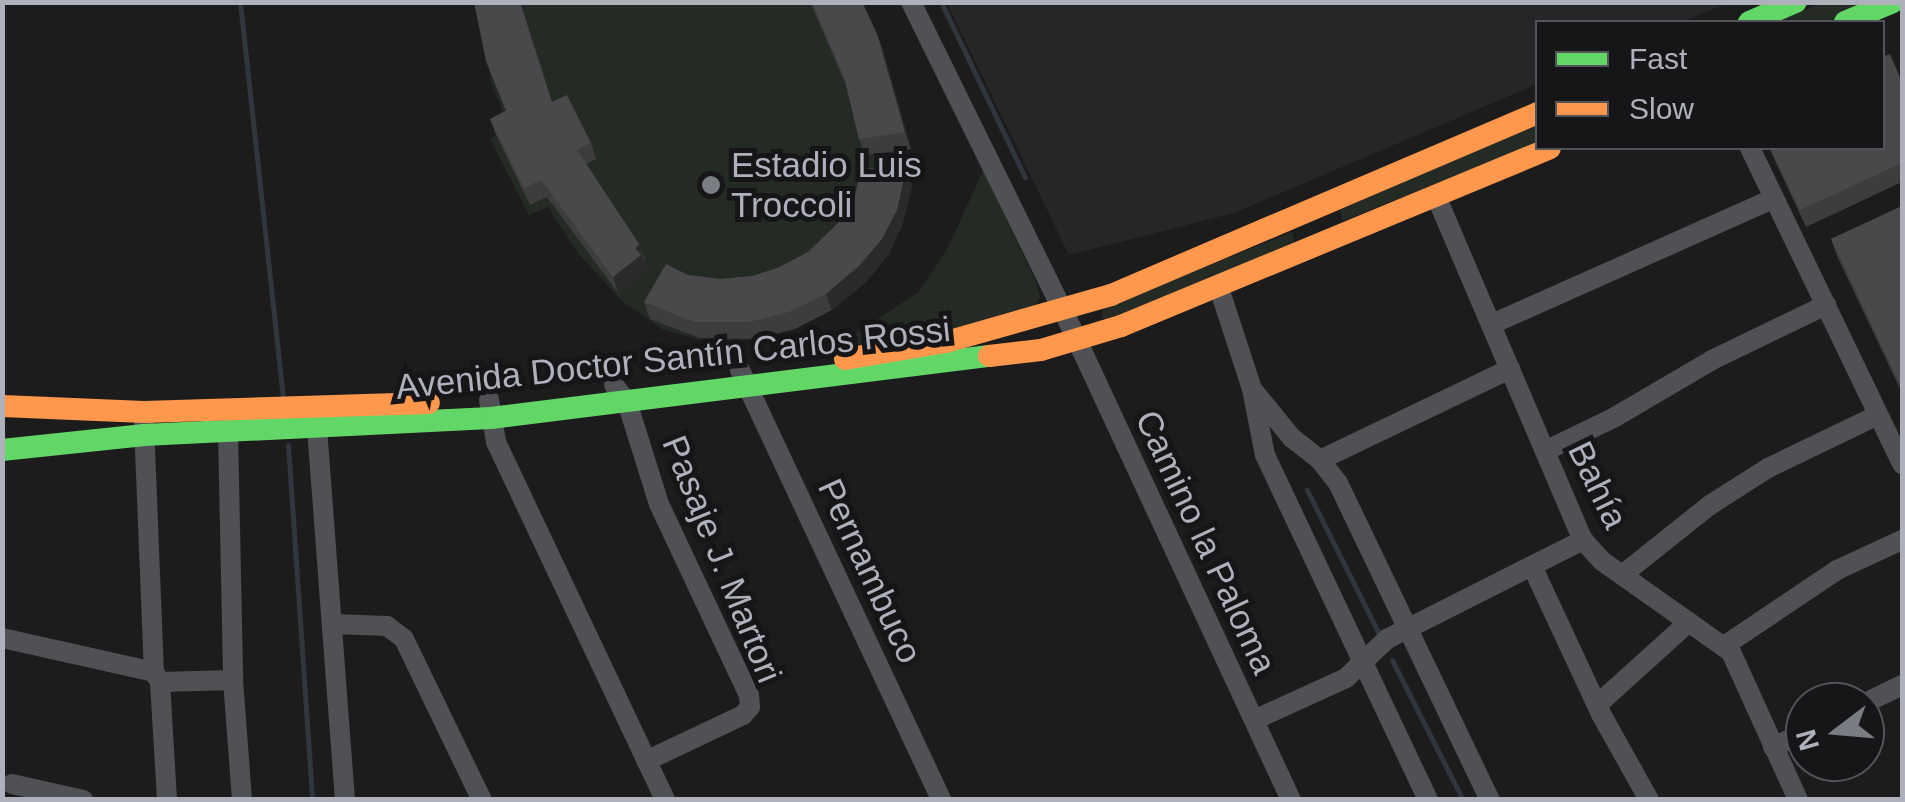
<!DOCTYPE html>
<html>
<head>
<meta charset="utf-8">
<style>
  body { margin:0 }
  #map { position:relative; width:1905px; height:802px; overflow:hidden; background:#1c1c1c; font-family:Arial,sans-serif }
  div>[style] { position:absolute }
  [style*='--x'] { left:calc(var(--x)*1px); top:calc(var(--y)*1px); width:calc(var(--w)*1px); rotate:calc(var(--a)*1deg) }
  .built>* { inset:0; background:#262628 }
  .green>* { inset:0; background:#242b25 }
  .stream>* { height:5px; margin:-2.5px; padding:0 2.5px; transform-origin:2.5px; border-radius:2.5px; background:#2f363e }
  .street>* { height:20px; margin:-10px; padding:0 10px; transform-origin:10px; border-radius:10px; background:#505155 }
  .fast>* { height:22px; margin:-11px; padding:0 11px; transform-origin:11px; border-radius:11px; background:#63d668 }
  .slow>* { height:22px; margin:-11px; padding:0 11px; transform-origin:11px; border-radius:11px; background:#ff974d }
  .wall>* { inset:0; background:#3d3d3e }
  .shaded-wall>* { inset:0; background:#2a2a2a }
  .building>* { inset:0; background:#49494b }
  .dots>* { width:28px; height:28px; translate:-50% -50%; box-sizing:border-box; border:5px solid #161618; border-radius:50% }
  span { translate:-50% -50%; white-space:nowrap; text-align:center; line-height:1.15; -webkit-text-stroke:10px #161618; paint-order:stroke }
  .poi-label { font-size:35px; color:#aeb1bc }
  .left { translate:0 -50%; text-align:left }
  .street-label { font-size:35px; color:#aeb1bc }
  .frame { position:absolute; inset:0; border:5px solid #aeb1bc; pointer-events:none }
  .legend { position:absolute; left:1535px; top:20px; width:350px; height:130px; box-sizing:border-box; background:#161618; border:2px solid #53545a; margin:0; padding:12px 18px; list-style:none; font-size:30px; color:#aeb1bc }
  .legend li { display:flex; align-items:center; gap:20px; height:50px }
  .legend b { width:50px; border:2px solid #53545a }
  .north { position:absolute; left:1785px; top:682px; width:100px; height:100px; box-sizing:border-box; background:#161618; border:2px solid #53545a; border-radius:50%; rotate:254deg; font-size:28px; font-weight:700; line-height:40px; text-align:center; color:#aeb1bc }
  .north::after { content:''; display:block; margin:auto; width:35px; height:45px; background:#7b7d84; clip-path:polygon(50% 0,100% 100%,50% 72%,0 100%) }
</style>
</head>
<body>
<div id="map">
  <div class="built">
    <i style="clip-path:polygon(947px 3px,1728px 3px,1681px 22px,1538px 22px,1537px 84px,1234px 213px,1069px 255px)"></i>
  </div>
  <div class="green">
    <i style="clip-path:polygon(475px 3px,858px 3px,888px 73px,911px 164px,903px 219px,882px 261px,824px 315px,787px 331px,736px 342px,697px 339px,662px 329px,622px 301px,578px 253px,548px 207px,529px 215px,490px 139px,510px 128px,492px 86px)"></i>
    <i style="clip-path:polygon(1822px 3px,1872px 3px,1824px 22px,1774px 22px)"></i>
    <i style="clip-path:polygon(1537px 123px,1537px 144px,1343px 221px,1340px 210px)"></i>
    <i style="clip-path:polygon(983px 170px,1037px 284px,1040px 297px,1035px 308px,1024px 314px,840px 351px,839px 344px,919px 292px,950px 244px)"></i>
    <i style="clip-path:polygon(1292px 232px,1296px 246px,1104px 320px,1102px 316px,1103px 308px)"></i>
  </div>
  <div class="stream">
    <i style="--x:240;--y:2;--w:396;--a:83.8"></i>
    <i style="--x:941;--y:2;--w:194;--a:64.4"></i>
    <i style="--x:288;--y:445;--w:356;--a:86.1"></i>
    <i style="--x:1307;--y:490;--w:159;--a:63.4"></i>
    <i style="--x:1392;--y:660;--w:157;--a:63.1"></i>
  </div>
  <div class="street">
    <i style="--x:911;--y:2;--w:377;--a:63.8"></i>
    <i style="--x:1077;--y:340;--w:507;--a:65.05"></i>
    <i style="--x:1750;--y:148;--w:351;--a:64.3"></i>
    <i style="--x:1436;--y:196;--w:374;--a:66.9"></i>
    <i style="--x:1583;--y:540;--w:28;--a:48"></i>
    <i style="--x:1602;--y:561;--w:158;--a:35.2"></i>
    <i style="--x:1731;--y:652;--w:162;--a:65.6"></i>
    <i style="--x:1219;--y:288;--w:106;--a:71.9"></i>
    <i style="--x:1252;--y:389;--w:63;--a:50.8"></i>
    <i style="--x:1292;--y:438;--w:36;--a:38"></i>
    <i style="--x:1320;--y:460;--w:29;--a:52"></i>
    <i style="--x:1338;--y:483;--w:352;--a:64.4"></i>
    <i style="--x:1492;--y:324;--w:308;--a:-24"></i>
    <i style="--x:740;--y:370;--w:475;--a:64.9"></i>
    <i style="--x:614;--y:385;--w:21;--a:53"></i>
    <i style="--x:627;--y:402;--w:107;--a:72.6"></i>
    <i style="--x:659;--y:504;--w:211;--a:64.8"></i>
    <i style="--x:749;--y:695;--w:12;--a:85"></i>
    <i style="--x:750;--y:707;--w:11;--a:131"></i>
    <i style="--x:743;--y:715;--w:107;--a:154.6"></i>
    <i style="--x:1252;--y:389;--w:67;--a:78.9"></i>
    <i style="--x:1265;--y:455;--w:382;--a:64.7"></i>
    <i style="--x:489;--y:400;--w:43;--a:80.5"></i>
    <i style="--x:496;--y:442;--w:396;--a:64.7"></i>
    <i style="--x:144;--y:424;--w:248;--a:87.7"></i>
    <i style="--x:154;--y:672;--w:12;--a:59"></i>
    <i style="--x:160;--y:682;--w:118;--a:86.6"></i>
    <i style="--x:317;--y:428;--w:373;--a:85.7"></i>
    <i style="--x:228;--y:432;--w:248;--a:88.8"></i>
    <i style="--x:233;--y:680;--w:120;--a:85.7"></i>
    <i style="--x:1545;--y:451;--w:78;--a:-25.9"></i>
    <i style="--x:1615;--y:417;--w:113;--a:-30.4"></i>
    <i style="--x:1712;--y:360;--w:127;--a:-25.8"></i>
    <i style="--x:1320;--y:460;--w:211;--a:-25.6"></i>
    <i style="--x:1532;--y:566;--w:163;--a:65"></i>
    <i style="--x:1601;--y:714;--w:98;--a:60.8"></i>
    <i style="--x:1622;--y:575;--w:112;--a:-38.5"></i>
    <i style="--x:1710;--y:505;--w:69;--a:-32.5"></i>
    <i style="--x:1768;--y:468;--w:122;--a:-25.7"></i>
    <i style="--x:333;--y:624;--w:54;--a:2.1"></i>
    <i style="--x:387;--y:626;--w:21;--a:37"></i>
    <i style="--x:404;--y:639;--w:179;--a:64.2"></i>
    <i style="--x:2;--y:638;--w:156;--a:12.6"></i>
    <i style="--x:1724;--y:646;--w:136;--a:-33.9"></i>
    <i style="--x:1837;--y:570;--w:72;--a:-24.8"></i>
    <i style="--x:160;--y:682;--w:73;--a:-1.6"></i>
    <i style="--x:1865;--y:703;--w:41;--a:-25.9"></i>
    <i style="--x:1597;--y:705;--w:124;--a:-42.1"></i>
    <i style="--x:1254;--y:720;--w:101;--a:-24.5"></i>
    <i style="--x:1346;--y:678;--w:57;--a:-43.6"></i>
    <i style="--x:1387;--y:639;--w:220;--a:-26.8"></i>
    <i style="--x:1773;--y:747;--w:35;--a:-25"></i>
    <i style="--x:12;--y:784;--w:73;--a:12.7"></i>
  </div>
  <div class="fast">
    <i style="--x:1749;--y:22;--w:51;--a:-23.1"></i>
    <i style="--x:1845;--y:22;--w:52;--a:-22.6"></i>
    <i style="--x:2;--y:450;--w:143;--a:-6"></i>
    <i style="--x:144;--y:435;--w:347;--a:-2.8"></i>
    <i style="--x:491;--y:418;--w:502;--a:-7.1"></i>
  </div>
  <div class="slow">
    <i style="--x:989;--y:356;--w:52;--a:-6.6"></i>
    <i style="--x:1041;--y:350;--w:84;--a:-16.7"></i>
    <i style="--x:1121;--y:326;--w:464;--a:-22.5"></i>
    <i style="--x:845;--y:359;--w:102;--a:-9.6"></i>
    <i style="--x:946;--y:342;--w:172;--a:-15.9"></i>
    <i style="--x:1111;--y:295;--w:464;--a:-23.1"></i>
    <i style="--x:2;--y:406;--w:142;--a:2.4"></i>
    <i style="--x:144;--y:412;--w:285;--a:-1.8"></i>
  </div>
  <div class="wall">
    <i style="clip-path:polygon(810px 2px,862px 2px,877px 34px,883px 50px,911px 149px,865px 155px,859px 139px,846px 85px)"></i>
    <i style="clip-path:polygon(1902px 82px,1902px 182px,1806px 227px,1769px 148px,1882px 148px)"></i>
    <i style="clip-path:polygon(553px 102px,591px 143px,596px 159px,586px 164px,639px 244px,645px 260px,644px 261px,647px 271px,618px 293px,547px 197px,530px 205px,496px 135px,490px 119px,505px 111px)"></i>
    <i style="clip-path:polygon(906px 170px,912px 186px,902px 226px,888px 255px,866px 282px,832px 310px,795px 329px,755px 339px,700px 338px,650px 319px,644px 302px,688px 275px,721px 279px,753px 276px,780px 267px,808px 252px)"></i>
    <i style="clip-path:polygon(1902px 206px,1902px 393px,1837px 256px,1831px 239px)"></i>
  </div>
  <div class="shaded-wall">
    <i style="clip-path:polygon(877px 34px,883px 50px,911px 149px,905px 132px)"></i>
    <i style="clip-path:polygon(906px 170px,912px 186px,902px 226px,888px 255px,866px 282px,832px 310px,826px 294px)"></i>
    <i style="clip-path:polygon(639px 244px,647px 271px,618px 293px,613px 277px)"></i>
  </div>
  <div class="building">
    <i style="clip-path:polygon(474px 2px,520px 2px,552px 102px,567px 95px,591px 143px,577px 150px,639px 244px,635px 248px,641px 255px,613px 277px,541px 180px,524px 188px,490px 119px,506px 111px,486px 61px)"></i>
    <i style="clip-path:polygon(812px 2px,862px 2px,877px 34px,905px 132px,859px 139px,845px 80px)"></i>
    <i style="clip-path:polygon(1890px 54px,1902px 82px,1902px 163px,1800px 210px,1770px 148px,1882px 148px,1882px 57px)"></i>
    <i style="clip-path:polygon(861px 168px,906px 170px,897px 210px,882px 239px,860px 265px,826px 294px,789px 312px,749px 322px,694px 322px,644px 302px,666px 264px,688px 275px,721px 279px,753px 276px,780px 267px,808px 252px,841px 220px,855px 196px)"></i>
    <i style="clip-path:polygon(1902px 206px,1902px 389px,1831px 239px)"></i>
  </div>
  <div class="dots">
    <i style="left:711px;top:185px;background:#7b7d84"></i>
  </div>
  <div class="poi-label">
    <span class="left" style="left:731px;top:185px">Estadio Luis<br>Troccoli</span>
  </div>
  <div class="street-label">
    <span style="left:673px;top:358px;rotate:-6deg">Avenida Doctor Santín Carlos Rossi</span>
    <span style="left:1598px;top:485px;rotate:64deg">Bahía</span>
    <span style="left:1206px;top:542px;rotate:65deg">Camino la Paloma</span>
    <span style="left:722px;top:559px;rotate:68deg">Pasaje J. Martori</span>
    <span style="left:870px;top:571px;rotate:65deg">Pernambuco</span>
  </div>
  <div class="frame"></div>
  <ul class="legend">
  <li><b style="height:12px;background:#63d668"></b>Fast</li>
  <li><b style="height:12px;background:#ff974d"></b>Slow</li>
  </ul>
  <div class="north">N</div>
</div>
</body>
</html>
